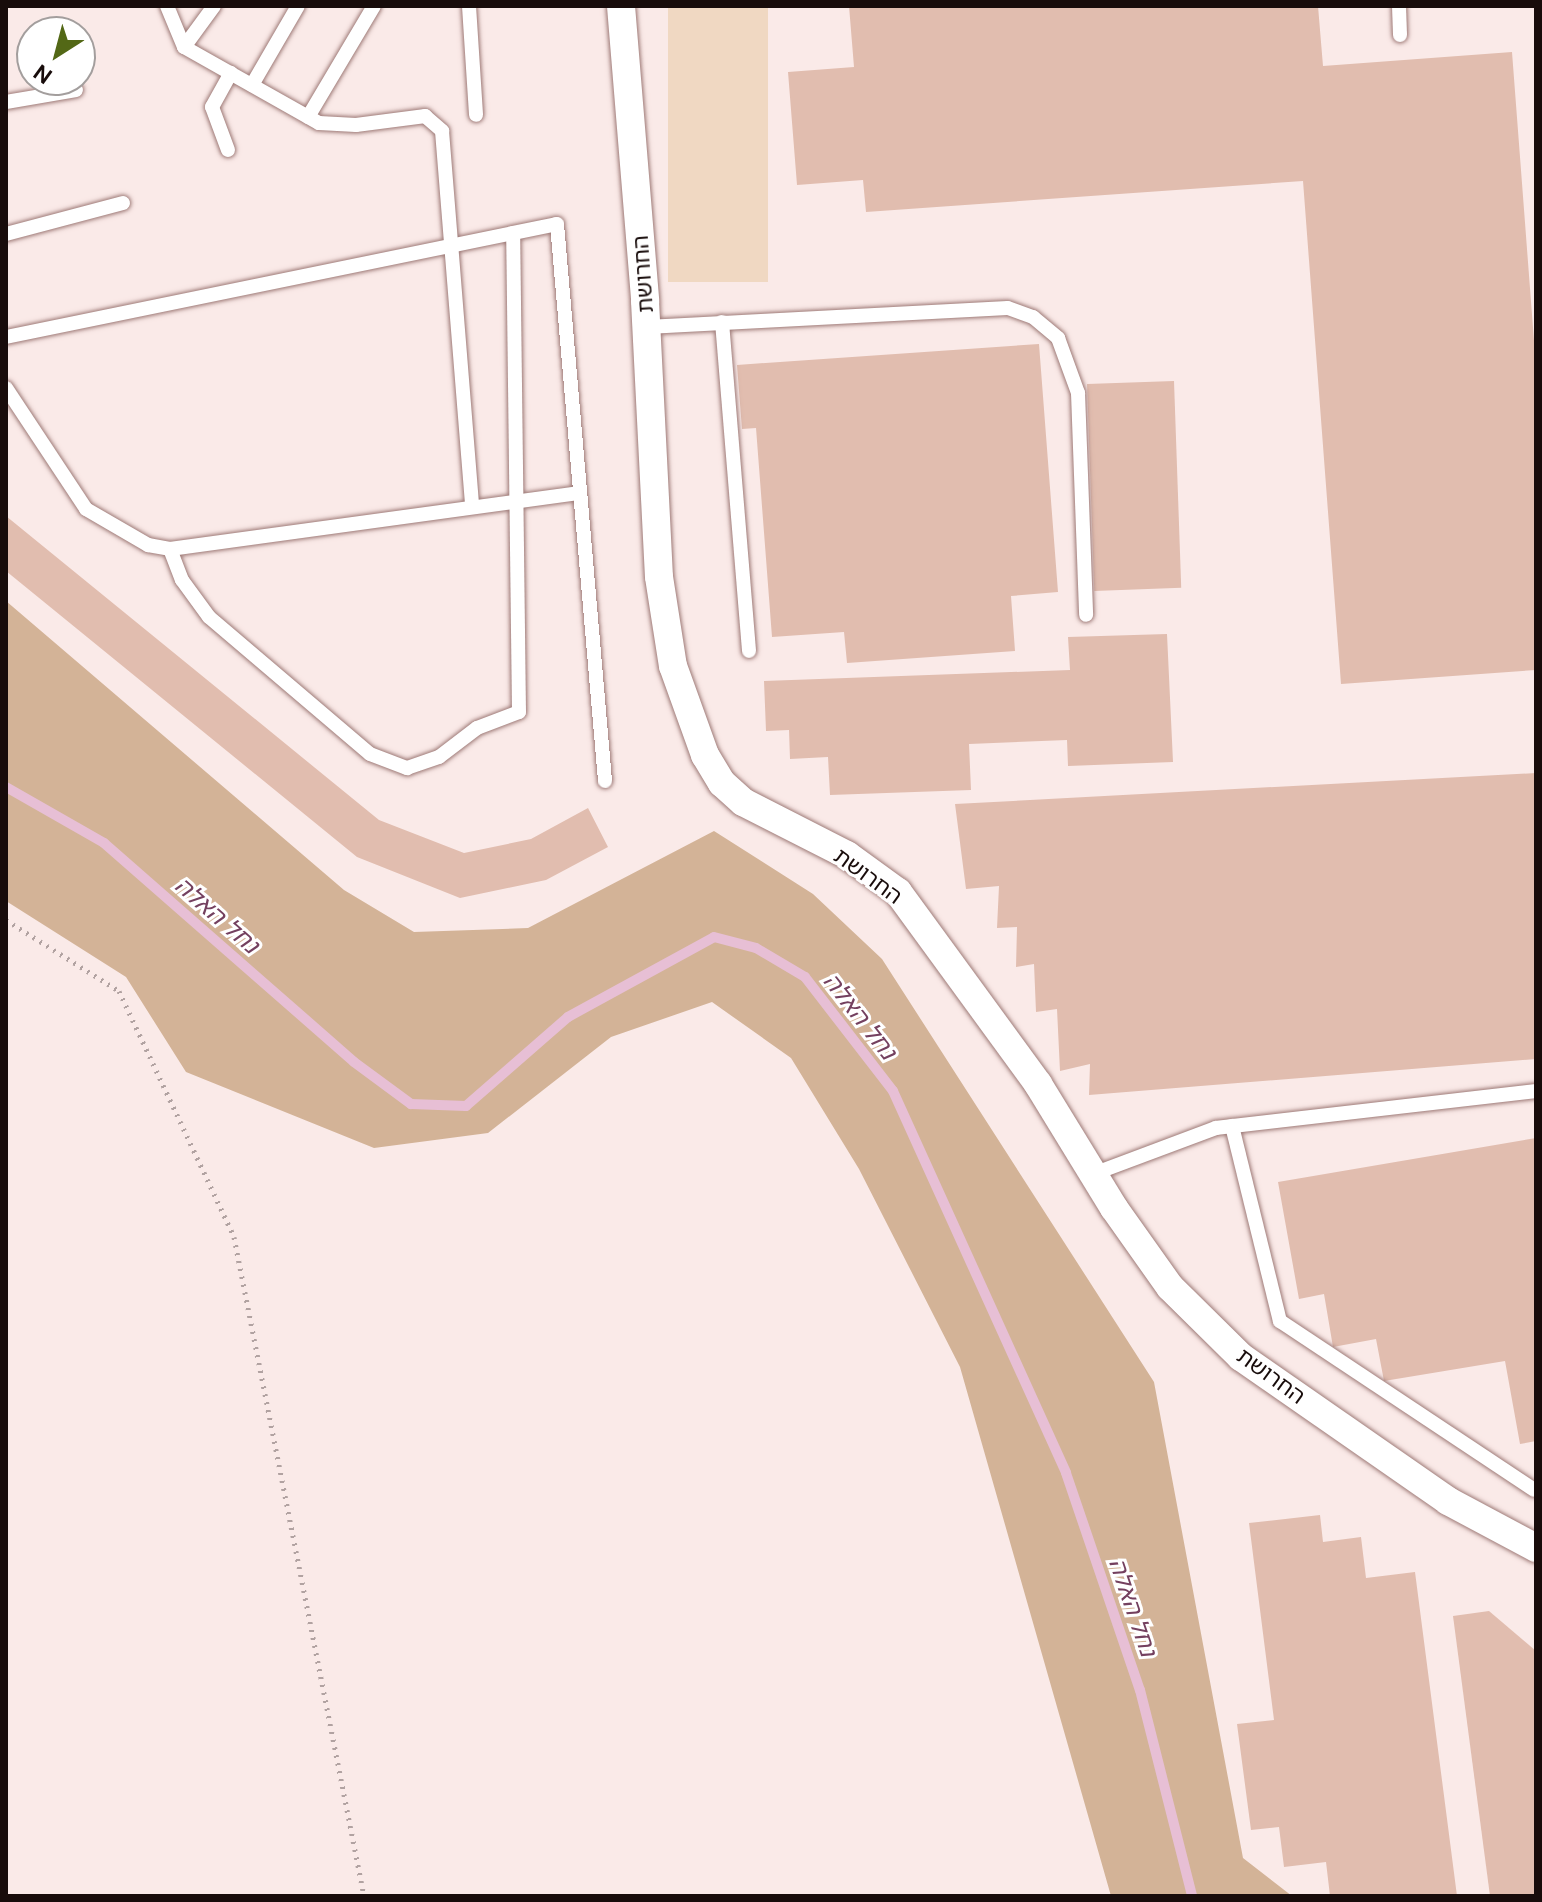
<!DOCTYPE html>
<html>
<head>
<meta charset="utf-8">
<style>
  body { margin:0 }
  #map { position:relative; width:1542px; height:1902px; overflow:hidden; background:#faeae8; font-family:"DM Sans","Noto Sans Hebrew",sans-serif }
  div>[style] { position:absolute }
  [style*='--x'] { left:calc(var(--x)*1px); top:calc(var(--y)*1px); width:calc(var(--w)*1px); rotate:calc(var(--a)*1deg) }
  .green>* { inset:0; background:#f0d8c2; transform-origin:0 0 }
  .forest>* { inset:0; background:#d3b397 }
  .stream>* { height:10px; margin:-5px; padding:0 5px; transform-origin:5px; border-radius:5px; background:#e7bfd5 }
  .building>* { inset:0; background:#e1bdaf; transform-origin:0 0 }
  .path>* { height:5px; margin-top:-2.5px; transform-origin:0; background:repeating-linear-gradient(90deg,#b1a2a1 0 2px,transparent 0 8px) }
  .roads { filter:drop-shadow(0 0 2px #9e7a77) drop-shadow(0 0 2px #9e7a77) }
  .service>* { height:14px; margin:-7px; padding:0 7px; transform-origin:7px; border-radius:7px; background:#fff }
  .minor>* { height:28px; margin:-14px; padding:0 14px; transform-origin:14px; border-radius:14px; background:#fff }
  span { translate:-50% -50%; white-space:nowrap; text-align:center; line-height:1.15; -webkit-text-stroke:6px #fff; paint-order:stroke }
  .street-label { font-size:22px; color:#180c0b }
  .water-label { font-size:24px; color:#74405f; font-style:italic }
  .frame { position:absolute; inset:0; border:8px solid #180c0b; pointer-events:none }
  .north { position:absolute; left:16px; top:16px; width:80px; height:80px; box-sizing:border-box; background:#fff; border:2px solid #a39e9d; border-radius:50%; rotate:216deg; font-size:22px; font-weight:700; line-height:32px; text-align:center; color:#180c0b }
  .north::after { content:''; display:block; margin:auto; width:28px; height:36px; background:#536816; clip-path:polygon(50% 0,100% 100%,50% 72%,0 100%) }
</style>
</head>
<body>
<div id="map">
  <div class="green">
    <i style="left:668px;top:6px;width:100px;height:276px"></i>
  </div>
  <div class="forest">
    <i style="clip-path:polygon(6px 601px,344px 890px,414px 932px,528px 928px,714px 831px,813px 894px,882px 959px,1154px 1382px,1243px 1858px,1292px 1896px,1111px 1896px,960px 1367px,859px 1169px,791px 1058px,712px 1002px,611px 1037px,488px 1133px,374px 1148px,186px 1072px,126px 977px,6px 901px)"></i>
  </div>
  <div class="stream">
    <i style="--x:6;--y:787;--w:113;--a:29.7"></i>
    <i style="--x:104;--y:843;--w:332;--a:41.2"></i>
    <i style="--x:354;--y:1062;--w:71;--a:36.4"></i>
    <i style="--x:411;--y:1104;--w:55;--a:2.1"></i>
    <i style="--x:466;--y:1106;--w:135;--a:-41.1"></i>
    <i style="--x:568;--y:1017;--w:166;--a:-28.7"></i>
    <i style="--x:714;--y:937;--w:43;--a:14.7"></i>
    <i style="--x:756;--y:948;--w:57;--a:30.6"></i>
    <i style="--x:805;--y:977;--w:144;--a:52.3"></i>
    <i style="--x:893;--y:1091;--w:419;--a:65.6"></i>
    <i style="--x:1066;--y:1473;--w:229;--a:71.2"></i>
    <i style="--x:1140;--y:1690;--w:212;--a:75.8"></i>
  </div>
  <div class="building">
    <i style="clip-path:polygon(849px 6px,1318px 6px,1323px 66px,1512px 52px,1536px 367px,1536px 670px,1341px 684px,1303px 181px,866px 212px,863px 180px,797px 185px,788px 72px,854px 67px)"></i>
    <i style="clip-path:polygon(1039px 344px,1058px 592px,1011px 596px,1015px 651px,847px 663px,844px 632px,772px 637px,756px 428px,742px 429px,737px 365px)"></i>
    <i style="left:1174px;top:381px;width:207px;height:87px;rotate:88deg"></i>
    <i style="clip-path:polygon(6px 516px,379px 820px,464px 853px,531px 839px,588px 808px,608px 847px,546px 880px,460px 898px,357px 857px,6px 571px)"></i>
    <i style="clip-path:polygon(1167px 634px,1173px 762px,1068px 766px,1067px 740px,969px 744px,971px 790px,830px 795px,828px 757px,790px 759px,789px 730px,766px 731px,764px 681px,1070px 670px,1068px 637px)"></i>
    <i style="clip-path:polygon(1536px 773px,1536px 1059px,1089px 1095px,1090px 1064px,1060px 1071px,1057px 1009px,1036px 1012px,1034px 964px,1016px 967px,1017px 927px,997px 928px,999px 886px,966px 889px,955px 804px)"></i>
    <i style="clip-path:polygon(1536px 1138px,1536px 1441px,1520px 1444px,1505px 1361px,1384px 1381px,1376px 1339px,1333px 1347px,1324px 1294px,1299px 1299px,1278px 1182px)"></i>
    <i style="clip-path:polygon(1320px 1515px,1323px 1542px,1361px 1537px,1366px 1578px,1415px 1572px,1457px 1896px,1330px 1896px,1326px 1862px,1284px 1867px,1279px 1827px,1251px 1830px,1237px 1724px,1274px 1720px,1249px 1523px)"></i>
    <i style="clip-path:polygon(1489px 1611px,1536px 1651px,1536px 1896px,1490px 1896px,1453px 1616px)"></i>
  </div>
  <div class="path">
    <i style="--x:6;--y:920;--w:133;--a:32.1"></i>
    <i style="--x:119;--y:991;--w:272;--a:64.9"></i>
    <i style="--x:234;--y:1237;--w:672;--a:78.84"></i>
  </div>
  <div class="roads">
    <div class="service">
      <i style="--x:167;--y:6;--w:44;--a:67.5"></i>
      <i style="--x:184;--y:47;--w:155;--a:29.4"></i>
      <i style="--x:319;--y:123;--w:37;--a:3"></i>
      <i style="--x:356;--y:125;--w:70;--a:-7.4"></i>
      <i style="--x:425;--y:116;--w:23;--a:41"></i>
      <i style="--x:442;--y:131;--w:377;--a:85.4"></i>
      <i style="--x:469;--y:6;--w:109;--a:86.3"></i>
      <i style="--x:1399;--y:6;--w:29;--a:88"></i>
      <i style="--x:184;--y:47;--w:51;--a:-53.8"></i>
      <i style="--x:252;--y:85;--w:91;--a:-59.8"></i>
      <i style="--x:6;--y:102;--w:71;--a:-9.7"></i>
      <i style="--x:308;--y:117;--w:129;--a:-59.3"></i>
      <i style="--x:228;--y:150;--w:46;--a:-110.4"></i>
      <i style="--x:212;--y:107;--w:39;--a:-61"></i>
      <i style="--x:6;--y:234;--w:121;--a:-14.8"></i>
      <i style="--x:722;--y:322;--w:330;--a:85.3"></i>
      <i style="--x:647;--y:327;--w:361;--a:-3"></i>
      <i style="--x:1008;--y:308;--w:27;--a:20"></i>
      <i style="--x:1033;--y:317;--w:33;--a:40"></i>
      <i style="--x:1058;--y:338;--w:59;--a:70"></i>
      <i style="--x:1078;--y:393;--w:222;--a:87.9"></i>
      <i style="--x:6;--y:337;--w:562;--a:-11.59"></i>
      <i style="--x:557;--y:224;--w:559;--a:85.07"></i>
      <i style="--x:6;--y:388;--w:145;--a:56.5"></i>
      <i style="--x:86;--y:509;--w:72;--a:30.1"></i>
      <i style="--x:148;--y:545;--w:22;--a:10"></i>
      <i style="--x:170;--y:549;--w:412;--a:-7.8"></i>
      <i style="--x:170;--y:549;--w:33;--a:69"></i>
      <i style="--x:182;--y:580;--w:46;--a:53.9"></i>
      <i style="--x:209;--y:617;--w:211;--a:40.4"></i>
      <i style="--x:370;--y:754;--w:40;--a:21"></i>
      <i style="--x:407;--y:768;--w:34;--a:-19"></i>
      <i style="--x:439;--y:757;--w:48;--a:-37.3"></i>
      <i style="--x:477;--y:728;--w:45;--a:-20.9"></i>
      <i style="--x:519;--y:712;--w:479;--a:-90.7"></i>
      <i style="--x:1232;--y:1126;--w:201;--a:76.2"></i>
      <i style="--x:1280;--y:1321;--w:305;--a:33.6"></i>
      <i style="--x:1093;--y:1174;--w:131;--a:-20.5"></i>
      <i style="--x:1216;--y:1128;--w:322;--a:-6.6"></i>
    </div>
    <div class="minor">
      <i style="--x:621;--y:6;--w:296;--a:85.3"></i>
      <i style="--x:645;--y:301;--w:276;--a:87.1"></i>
      <i style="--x:659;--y:577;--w:90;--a:81.1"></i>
      <i style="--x:673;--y:666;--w:95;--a:70.2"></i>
      <i style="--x:705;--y:755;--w:33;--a:59"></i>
      <i style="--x:722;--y:783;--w:28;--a:42"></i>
      <i style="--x:743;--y:802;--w:117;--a:27"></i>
      <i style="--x:847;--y:855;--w:63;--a:36"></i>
      <i style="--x:898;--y:892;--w:238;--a:53.9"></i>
      <i style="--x:1038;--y:1084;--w:145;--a:58.5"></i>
      <i style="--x:1114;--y:1208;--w:97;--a:54.7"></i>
      <i style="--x:1170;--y:1287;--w:100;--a:44.6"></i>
      <i style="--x:1241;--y:1357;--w:252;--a:34.8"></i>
      <i style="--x:1448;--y:1501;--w:100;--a:28.1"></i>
    </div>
  </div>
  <div class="street-label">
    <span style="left:643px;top:274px;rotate:-94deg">החרושת</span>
    <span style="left:868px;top:876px;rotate:36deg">החרושת</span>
    <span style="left:1271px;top:1376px;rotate:36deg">החרושת</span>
  </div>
  <div class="water-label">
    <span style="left:217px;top:915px;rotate:41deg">נחל האלה</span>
    <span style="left:860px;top:1016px;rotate:52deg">נחל האלה</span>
    <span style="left:1133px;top:1607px;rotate:71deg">נחל האלה</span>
  </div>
  <div class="frame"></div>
  <div class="north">N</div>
</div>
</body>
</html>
